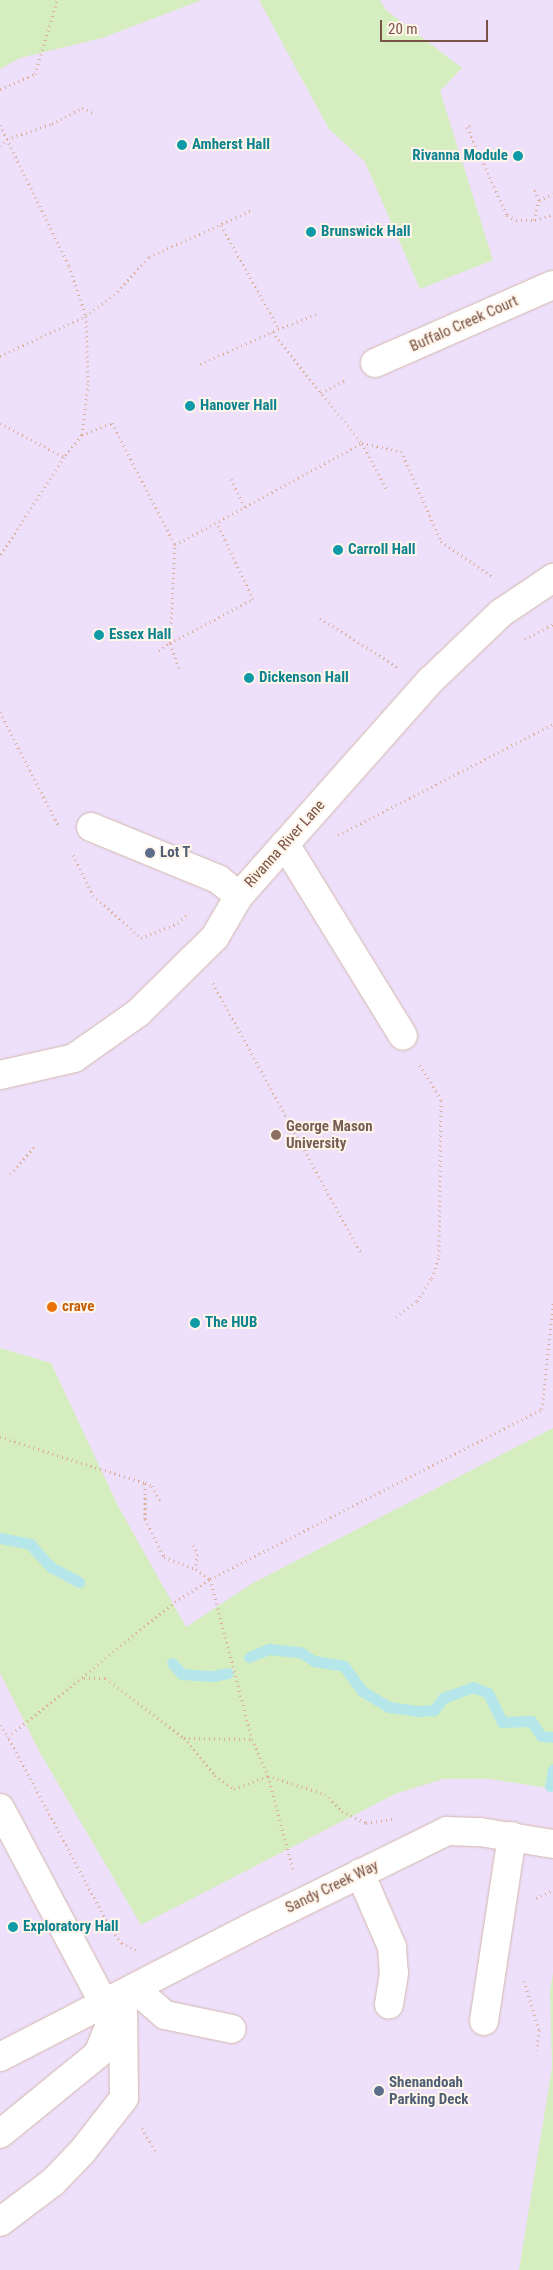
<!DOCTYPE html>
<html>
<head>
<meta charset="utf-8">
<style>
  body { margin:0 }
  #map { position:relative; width:553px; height:2270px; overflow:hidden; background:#fff1e2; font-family:"Roboto Condensed",sans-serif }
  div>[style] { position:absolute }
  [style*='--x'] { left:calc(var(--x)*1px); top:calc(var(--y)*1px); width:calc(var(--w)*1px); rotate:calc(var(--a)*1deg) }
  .education>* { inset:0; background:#eedffb; transform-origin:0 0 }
  .green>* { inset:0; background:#d6eebf }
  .stream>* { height:11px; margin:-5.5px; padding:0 5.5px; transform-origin:5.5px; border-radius:5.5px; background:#b5e7ea }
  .path>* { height:3px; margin-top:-1.5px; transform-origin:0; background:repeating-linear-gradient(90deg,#dcae9a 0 1px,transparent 0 5px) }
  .roads { filter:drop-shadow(0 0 1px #d3b9aa) drop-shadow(0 0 1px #d3b9aa) }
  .minor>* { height:28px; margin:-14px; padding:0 14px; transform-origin:14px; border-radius:14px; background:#fff }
  .dots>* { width:14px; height:14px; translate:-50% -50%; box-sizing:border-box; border:2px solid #fff5eb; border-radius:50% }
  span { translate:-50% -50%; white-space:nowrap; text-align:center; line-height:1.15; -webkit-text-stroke:4px #fff5eb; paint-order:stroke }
  .culture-label { font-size:15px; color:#0d838f; font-weight:700 }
  .left { translate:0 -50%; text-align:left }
  .right { translate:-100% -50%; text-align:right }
  .street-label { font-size:15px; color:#795446 }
  .service-label { font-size:15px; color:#4e5e75; font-weight:700 }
  .education-label { font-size:15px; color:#785e54; font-weight:700 }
  .food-label { font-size:15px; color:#c56008; font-weight:700 }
  .scale { position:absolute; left:380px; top:20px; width:108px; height:22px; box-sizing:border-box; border:2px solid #795446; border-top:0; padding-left:6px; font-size:15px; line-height:18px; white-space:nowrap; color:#795446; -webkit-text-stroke:4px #fff5eb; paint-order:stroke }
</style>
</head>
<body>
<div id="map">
  <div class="education">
    <i style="left:0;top:0;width:553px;height:2270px"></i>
  </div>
  <div class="green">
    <i style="clip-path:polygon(0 0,202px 0,102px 38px,20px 58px,0 69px)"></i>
    <i style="clip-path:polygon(259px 0,380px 0,386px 10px,462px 68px,440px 91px,493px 260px,420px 289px,365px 162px,329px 129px)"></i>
    <i style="clip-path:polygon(0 1348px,51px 1363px,118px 1506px,186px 1627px,253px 1583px,553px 1428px,553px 1789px,490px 1779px,443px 1779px,395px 1794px,141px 1925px,39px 1751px,0 1673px)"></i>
    <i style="clip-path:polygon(553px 1973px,553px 2270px,519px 2270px,552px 2067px,550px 1990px)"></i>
  </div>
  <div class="stream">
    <i style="--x:0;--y:1538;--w:31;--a:11"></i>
    <i style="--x:30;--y:1544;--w:31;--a:48"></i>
    <i style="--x:51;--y:1567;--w:32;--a:28"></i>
    <i style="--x:249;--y:1657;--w:22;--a:-22"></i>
    <i style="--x:269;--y:1649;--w:31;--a:6"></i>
    <i style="--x:300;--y:1652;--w:17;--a:33"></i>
    <i style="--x:314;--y:1661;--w:30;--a:9"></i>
    <i style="--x:344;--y:1666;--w:31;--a:54"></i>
    <i style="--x:362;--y:1691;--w:31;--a:31"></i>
    <i style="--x:389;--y:1707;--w:30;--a:8"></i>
    <i style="--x:419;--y:1711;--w:15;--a:-4"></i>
    <i style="--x:434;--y:1710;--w:15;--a:-53"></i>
    <i style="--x:443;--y:1698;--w:32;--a:-20"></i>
    <i style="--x:473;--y:1687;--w:16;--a:22"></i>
    <i style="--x:488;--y:1693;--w:32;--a:64"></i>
    <i style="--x:502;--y:1722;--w:29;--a:-2"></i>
    <i style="--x:531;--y:1721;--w:18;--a:56"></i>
    <i style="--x:541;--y:1736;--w:12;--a:5"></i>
    <i style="--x:172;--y:1663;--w:15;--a:48"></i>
    <i style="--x:182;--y:1674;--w:31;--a:4"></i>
    <i style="--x:213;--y:1676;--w:15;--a:-11"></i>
    <i style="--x:550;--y:1786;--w:17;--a:-80"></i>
  </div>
  <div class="path">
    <i style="--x:0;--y:89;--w:38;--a:-23"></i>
    <i style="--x:35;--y:74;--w:77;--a:-73.4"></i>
    <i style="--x:0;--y:125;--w:157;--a:63.9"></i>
    <i style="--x:69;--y:266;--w:53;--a:71.2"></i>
    <i style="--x:86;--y:316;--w:68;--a:88.3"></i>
    <i style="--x:88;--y:384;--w:51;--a:96.7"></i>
    <i style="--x:82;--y:435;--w:28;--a:129"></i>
    <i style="--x:64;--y:457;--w:118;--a:122.9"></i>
    <i style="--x:470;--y:125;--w:4;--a:146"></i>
    <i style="--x:467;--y:127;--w:97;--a:65.6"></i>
    <i style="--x:507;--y:215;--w:10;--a:29"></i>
    <i style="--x:516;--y:220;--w:18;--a:0"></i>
    <i style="--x:534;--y:220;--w:21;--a:-76"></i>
    <i style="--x:539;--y:200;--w:13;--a:-113"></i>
    <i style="--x:0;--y:146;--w:10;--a:-45"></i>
    <i style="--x:7;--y:139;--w:47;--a:-18.4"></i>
    <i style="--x:52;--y:124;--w:34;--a:-28"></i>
    <i style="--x:82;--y:108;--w:13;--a:23"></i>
    <i style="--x:539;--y:200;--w:15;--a:-23"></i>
    <i style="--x:535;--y:220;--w:19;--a:-18"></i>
    <i style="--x:221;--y:225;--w:119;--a:60.9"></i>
    <i style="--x:316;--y:314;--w:48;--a:157.8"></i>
    <i style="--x:272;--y:332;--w:143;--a:51"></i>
    <i style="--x:362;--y:443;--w:53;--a:62"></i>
    <i style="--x:0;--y:356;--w:95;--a:-24.9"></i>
    <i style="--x:86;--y:316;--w:35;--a:-37"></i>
    <i style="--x:114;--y:295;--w:52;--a:-47.4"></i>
    <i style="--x:149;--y:257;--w:111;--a:-24.5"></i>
    <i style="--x:200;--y:364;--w:79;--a:-24"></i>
    <i style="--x:321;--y:393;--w:30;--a:-28"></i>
    <i style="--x:0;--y:423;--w:72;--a:28"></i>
    <i style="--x:82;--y:435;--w:32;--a:-22"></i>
    <i style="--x:112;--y:423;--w:137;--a:62.7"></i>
    <i style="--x:231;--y:479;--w:32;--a:64"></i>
    <i style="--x:320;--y:618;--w:93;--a:32.3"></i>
    <i style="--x:525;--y:639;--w:32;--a:-28"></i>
    <i style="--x:159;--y:651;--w:14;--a:-36"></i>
    <i style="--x:170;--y:643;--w:98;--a:-87.1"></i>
    <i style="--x:175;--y:545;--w:213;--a:-28.6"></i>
    <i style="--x:362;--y:443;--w:40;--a:12"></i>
    <i style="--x:401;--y:451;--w:98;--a:66"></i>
    <i style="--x:441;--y:541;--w:65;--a:34.9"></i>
    <i style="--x:179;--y:668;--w:27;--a:-110"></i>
    <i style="--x:170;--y:643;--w:94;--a:-27.9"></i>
    <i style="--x:253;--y:599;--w:84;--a:-115.3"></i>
    <i style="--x:0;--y:712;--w:127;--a:62.8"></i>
    <i style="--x:338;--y:835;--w:242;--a:-27.3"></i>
    <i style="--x:73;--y:855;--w:45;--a:63.4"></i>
    <i style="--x:93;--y:895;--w:64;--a:41.9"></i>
    <i style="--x:141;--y:938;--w:40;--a:-22"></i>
    <i style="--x:178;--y:923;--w:15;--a:-42"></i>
    <i style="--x:213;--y:983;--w:310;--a:61.3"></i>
    <i style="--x:10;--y:1174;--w:36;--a:-48"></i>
    <i style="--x:396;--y:1317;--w:26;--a:-37"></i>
    <i style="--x:417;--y:1301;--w:27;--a:-57"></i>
    <i style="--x:432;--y:1278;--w:23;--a:-72"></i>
    <i style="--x:439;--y:1256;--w:156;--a:-89.3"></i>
    <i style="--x:441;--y:1100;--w:44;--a:-121.2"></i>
    <i style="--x:0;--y:1437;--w:152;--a:17.6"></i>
    <i style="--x:145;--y:1483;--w:36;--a:90"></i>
    <i style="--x:145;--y:1519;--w:42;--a:63.4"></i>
    <i style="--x:164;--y:1557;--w:34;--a:21"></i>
    <i style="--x:196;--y:1569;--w:17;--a:36"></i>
    <i style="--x:210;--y:1579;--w:165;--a:75.3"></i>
    <i style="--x:252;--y:1739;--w:40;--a:66.6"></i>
    <i style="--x:268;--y:1776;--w:97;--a:75.1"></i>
    <i style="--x:145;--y:1483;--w:8;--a:23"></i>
    <i style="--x:152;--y:1486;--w:20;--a:60"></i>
    <i style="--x:193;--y:1545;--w:10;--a:66"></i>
    <i style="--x:197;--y:1554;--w:15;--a:94"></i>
    <i style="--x:84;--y:1678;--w:22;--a:0"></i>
    <i style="--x:106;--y:1678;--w:98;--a:37.6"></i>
    <i style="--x:184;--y:1738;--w:68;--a:0.8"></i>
    <i style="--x:0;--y:1725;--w:14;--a:56"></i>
    <i style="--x:184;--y:1738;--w:48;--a:50"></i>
    <i style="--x:215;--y:1775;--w:24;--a:36"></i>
    <i style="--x:234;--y:1789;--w:36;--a:-21"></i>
    <i style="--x:268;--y:1776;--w:60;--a:17.5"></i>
    <i style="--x:325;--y:1794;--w:24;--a:45"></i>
    <i style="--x:342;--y:1811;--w:27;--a:27"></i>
    <i style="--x:366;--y:1823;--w:30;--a:-9"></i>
    <i style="--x:536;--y:1898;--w:19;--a:-25"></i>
    <i style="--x:136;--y:1950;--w:16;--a:-153"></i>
    <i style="--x:122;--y:1943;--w:18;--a:-128"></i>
    <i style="--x:111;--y:1929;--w:218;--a:-118.2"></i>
    <i style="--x:8;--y:1737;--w:215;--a:-39"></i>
    <i style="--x:175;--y:1602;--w:42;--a:-33.3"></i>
    <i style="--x:210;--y:1579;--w:373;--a:-27.1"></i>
    <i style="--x:542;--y:1409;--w:106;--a:-84"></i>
    <i style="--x:524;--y:1981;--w:51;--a:73"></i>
    <i style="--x:539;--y:2030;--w:20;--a:96"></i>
    <i style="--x:142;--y:2128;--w:30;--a:60"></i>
  </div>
  <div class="roads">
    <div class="minor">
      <i style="--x:375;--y:363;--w:194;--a:-23.7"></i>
      <i style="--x:91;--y:827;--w:137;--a:22.3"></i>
      <i style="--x:218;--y:879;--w:27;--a:39"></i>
      <i style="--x:285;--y:844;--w:225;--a:58.4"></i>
      <i style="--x:0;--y:1075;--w:76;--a:-12.9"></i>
      <i style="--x:74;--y:1058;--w:78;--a:-35.1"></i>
      <i style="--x:138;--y:1013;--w:108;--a:-44.6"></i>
      <i style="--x:215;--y:937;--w:48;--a:-59.7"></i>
      <i style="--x:239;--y:896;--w:289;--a:-48.4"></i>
      <i style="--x:431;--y:680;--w:97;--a:-43.7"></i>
      <i style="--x:501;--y:613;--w:63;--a:-33.9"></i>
      <i style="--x:0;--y:1808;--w:222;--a:62"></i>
      <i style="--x:360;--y:1873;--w:81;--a:66.6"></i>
      <i style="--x:392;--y:1947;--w:26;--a:86"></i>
      <i style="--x:394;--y:1973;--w:32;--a:99"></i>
      <i style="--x:134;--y:1988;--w:41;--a:41.1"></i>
      <i style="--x:165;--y:2015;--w:68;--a:11.8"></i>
      <i style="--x:484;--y:2021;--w:187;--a:-81.4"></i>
      <i style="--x:0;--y:2057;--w:290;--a:-27.3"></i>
      <i style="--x:258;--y:1924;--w:211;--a:-26.2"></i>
      <i style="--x:447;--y:1831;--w:33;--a:2"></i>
      <i style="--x:480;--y:1832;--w:74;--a:9.3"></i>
      <i style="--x:0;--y:2134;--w:127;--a:-39.2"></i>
      <i style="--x:98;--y:2054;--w:53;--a:-67.8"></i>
      <i style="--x:0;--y:2222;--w:66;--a:-37"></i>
      <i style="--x:53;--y:2182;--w:42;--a:-46"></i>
      <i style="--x:82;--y:2152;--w:68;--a:-52.1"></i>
      <i style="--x:124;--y:2098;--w:104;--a:-90.6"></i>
    </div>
  </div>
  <div class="dots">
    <i style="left:182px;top:145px;background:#0f9aa8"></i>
    <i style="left:518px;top:156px;background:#0f9aa8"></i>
    <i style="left:311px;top:232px;background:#0f9aa8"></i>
    <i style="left:190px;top:406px;background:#0f9aa8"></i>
    <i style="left:338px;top:550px;background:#0f9aa8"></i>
    <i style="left:99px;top:635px;background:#0f9aa8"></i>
    <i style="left:249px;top:678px;background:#0f9aa8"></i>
    <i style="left:150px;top:853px;background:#5c6f8a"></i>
    <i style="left:276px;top:1135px;background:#8d6e63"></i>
    <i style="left:52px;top:1307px;background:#e8710a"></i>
    <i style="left:195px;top:1323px;background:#0f9aa8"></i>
    <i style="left:13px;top:1927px;background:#0f9aa8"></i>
    <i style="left:379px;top:2091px;background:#5c6f8a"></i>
  </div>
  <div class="culture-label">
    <span class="left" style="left:192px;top:145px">Amherst Hall</span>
    <span class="right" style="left:508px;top:156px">Rivanna Module</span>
    <span class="left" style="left:321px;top:232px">Brunswick Hall</span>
    <span class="left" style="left:200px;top:406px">Hanover Hall</span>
    <span class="left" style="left:348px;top:550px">Carroll Hall</span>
    <span class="left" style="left:109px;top:635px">Essex Hall</span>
    <span class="left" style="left:259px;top:678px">Dickenson Hall</span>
    <span class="left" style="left:205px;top:1323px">The HUB</span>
    <span class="left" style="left:23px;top:1927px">Exploratory Hall</span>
  </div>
  <div class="street-label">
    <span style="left:464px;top:324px;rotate:-24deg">Buffalo Creek Court</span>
    <span style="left:285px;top:844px;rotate:-48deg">Rivanna River Lane</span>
    <span style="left:332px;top:1887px;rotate:-26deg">Sandy Creek Way</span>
  </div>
  <div class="service-label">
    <span class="left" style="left:160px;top:853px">Lot T</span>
    <span class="left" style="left:389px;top:2091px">Shenandoah<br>Parking Deck</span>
  </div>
  <div class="education-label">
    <span class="left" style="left:286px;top:1135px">George Mason<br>University</span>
  </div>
  <div class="food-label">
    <span class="left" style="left:62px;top:1307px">crave</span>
  </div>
  <div class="scale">20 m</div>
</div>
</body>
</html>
